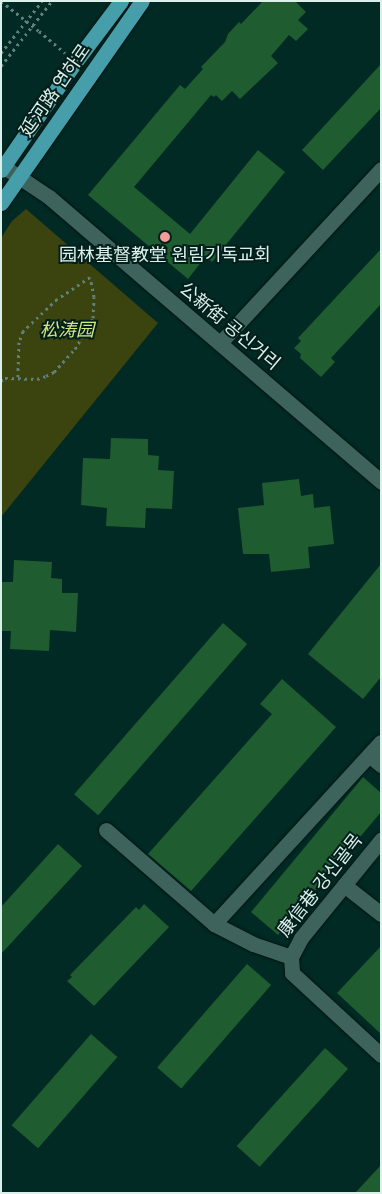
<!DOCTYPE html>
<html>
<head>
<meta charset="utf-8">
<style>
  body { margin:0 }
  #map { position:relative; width:382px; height:1194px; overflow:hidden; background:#012a25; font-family:Spectral,"Noto Sans SC","Noto Sans KR",serif }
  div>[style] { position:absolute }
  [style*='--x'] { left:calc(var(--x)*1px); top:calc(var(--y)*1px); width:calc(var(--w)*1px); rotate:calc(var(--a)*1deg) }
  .green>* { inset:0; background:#3b430f }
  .building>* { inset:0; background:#1f5d30; transform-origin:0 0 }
  .path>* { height:3px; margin-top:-1.5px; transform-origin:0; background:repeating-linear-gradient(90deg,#5f807b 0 2.5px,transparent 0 6.5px) }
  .roads { filter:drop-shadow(0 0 1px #00120e) drop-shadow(0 0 1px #00120e) }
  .minor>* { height:15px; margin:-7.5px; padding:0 7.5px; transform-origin:7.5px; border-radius:7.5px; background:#3d635c }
  .major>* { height:15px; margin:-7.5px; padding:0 7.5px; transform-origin:7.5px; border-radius:7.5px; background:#459eaa }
  .path-bridge>* { height:3px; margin-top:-1.5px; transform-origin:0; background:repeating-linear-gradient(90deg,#5f807b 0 2.5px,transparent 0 6.5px) }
  .dots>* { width:14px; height:14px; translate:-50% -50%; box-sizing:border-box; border:2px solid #031f1b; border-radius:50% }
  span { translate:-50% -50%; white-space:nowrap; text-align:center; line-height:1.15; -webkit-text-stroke:4px #031f1b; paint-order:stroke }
  .street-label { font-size:18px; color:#dbf0eb }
  .poi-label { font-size:18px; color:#dbf0eb }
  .park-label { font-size:18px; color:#d5e782; font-style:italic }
  .frame { position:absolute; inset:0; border:2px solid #dbf0eb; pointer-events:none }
</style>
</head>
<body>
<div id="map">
  <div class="green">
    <i style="clip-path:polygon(26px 209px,158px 323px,1px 517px,1px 238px,12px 221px)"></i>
  </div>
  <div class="building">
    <i style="clip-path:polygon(263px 1px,295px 1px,306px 12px,298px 20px,308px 29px,296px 41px,289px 35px,271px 56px,278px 63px,240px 99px,232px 91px,222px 101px,216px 95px,214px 97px,211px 95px,134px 187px,190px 234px,258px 150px,285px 172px,212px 262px,206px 256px,188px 279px,88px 195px,180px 85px,185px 89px,203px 69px,201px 67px,225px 42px,228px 34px,239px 22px,241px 24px)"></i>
    <i style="clip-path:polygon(381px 64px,381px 108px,323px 170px,302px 150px)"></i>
    <i style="clip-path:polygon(381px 249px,381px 304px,331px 358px,335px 362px,321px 377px,300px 358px,301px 354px,294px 348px,301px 341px,298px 338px)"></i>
    <i style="clip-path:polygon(111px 438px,148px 439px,148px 455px,159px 456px,158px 470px,174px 471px,172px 509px,146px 508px,145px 528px,106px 526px,107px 508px,81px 505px,83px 458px,110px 459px)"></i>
    <i style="clip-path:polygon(299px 479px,301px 496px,313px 494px,314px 508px,330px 506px,334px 544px,308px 547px,310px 568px,271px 572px,269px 554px,243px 554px,238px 508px,264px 505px,262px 483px)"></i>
    <i style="clip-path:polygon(14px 560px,52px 562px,51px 578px,62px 579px,62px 593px,78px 593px,76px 632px,50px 630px,49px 651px,10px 649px,11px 631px,1px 631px,1px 582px,13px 582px)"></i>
    <i style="clip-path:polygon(381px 564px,381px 677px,363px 699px,308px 654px)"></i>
    <i style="left:223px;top:623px;width:32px;height:227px;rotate:41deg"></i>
    <i style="clip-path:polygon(282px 679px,336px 727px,191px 891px,148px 854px,272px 714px,260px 704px)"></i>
    <i style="clip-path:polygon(363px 777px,381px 793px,381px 812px,278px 935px,251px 912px)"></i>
    <i style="clip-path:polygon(58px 844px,82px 866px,1px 954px,1px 907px)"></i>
    <i style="clip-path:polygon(144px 904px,169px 927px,94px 1006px,67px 981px,72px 977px,70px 975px,136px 907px,139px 910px)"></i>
    <i style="clip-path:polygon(381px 946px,381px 1034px,337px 993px)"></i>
    <i style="left:247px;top:964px;width:32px;height:137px;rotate:41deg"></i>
    <i style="left:91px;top:1034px;width:35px;height:121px;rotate:41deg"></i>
    <i style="left:325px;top:1048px;width:31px;height:132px;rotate:42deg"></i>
    <i style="clip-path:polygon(381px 1165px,381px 1193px,355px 1193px)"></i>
  </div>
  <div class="path">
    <i style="--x:39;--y:31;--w:34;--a:40"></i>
    <i style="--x:1;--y:53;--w:66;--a:-51.7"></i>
    <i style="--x:1;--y:66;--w:83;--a:-51.9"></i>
    <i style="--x:1;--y:381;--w:5;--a:-37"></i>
    <i style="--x:5;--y:378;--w:32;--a:2"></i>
    <i style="--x:37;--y:379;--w:9;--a:-18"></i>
    <i style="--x:46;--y:376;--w:9;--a:-27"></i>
    <i style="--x:54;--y:372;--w:31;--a:-48"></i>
    <i style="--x:75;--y:349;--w:36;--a:-60"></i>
    <i style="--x:93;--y:318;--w:21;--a:-87"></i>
    <i style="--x:94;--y:297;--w:20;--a:-101"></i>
    <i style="--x:90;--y:277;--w:40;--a:146"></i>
    <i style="--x:57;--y:299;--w:47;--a:136.7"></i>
    <i style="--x:23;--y:331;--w:12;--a:110"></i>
    <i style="--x:19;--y:342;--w:36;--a:92"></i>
  </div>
  <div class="roads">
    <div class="minor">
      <i style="--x:4;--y:167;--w:54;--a:33.7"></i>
      <i style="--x:49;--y:197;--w:438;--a:40.6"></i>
      <i style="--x:220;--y:343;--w:237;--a:-47.2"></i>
      <i style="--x:369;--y:755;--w:16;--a:40"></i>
      <i style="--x:106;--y:830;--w:143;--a:41"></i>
      <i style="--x:214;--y:924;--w:44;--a:27.1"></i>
      <i style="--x:253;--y:944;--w:40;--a:18.9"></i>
      <i style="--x:291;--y:957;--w:16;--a:86"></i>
      <i style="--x:292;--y:973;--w:121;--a:42.7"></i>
      <i style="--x:344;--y:885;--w:47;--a:38.1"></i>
      <i style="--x:214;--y:924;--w:247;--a:-47.5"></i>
      <i style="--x:291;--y:957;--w:21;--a:-62"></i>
      <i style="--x:301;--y:938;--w:127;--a:-50.8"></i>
    </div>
    <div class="major">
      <i style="--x:1;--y:170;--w:132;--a:-55.5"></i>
      <i style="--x:76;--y:61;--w:75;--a:-53.1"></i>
      <i style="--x:1;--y:203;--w:246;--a:-55.1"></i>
    </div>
  </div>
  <div class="path-bridge">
    <i style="--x:1;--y:1;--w:48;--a:38.3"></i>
  </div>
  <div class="dots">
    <i style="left:165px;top:237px;background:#f59b98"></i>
  </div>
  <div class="street-label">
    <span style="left:56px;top:91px;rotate:-55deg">延河路 연하로</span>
    <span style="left:229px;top:327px;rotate:40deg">公新街 공신거리</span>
    <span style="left:321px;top:886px;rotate:-52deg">康信巷 강신골목</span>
  </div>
  <div class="poi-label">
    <span style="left:165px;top:256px">园林基督教堂 원림기독교회</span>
  </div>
  <div class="park-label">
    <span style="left:67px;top:331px">松涛园</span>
  </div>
  <div class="frame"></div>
</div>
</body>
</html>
